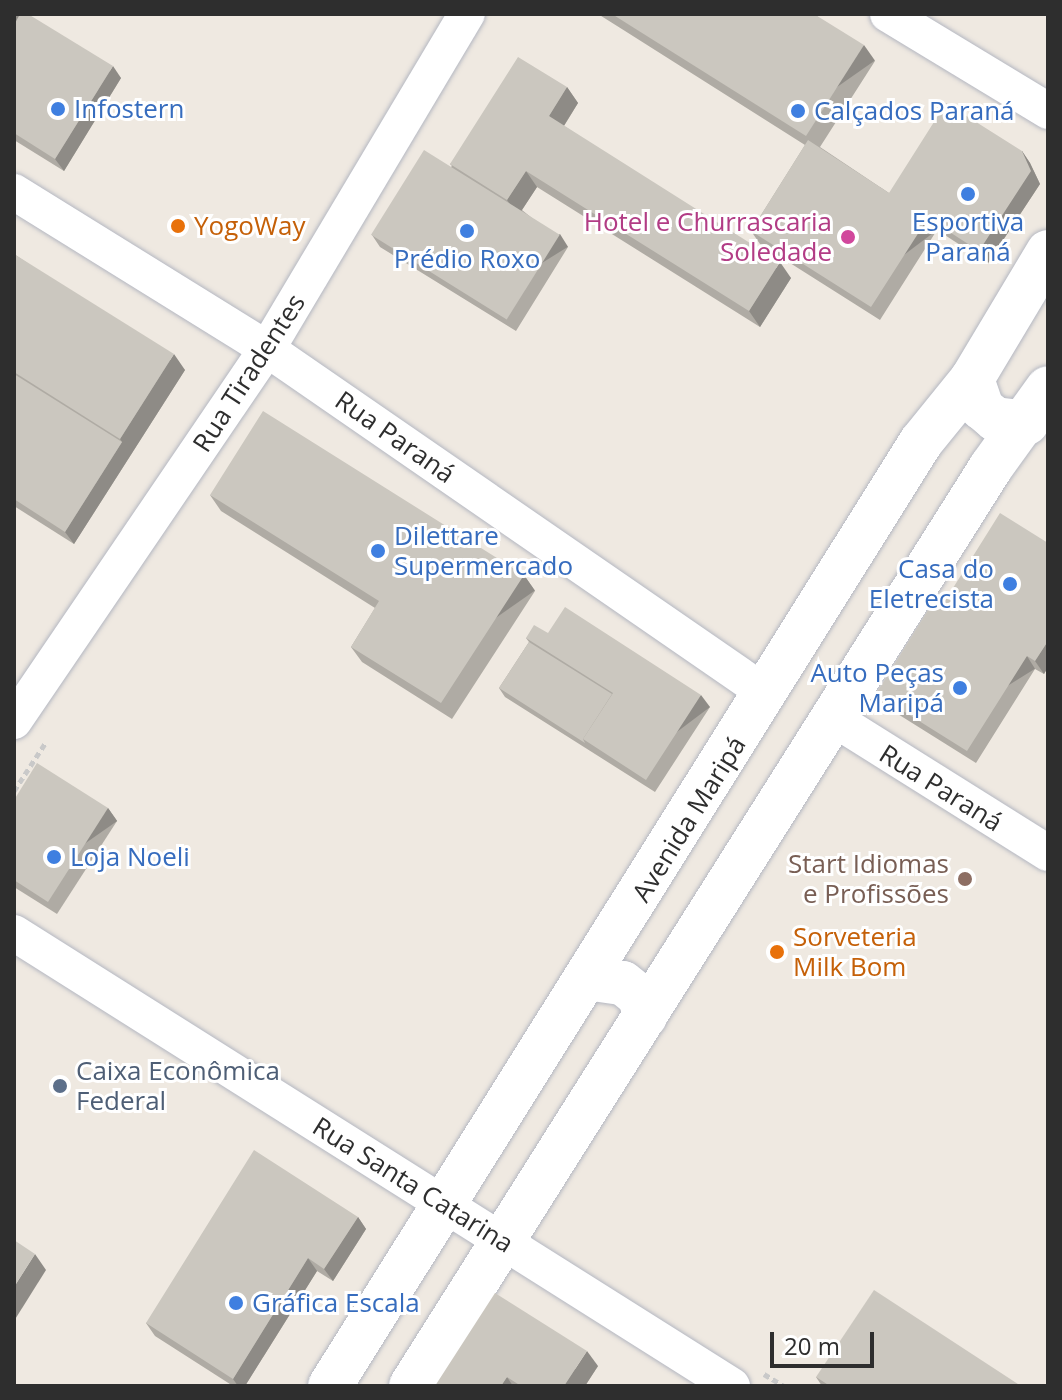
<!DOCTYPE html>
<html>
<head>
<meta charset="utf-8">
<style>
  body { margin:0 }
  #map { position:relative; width:1062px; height:1400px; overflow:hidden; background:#efe9e1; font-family:"Open Sans",sans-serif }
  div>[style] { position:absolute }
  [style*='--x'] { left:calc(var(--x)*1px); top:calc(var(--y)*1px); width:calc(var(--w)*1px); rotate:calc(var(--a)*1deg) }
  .path>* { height:5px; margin-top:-2.5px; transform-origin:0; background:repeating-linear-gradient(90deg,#c9c9c9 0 6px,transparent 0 10px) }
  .roads { filter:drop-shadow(0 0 2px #b4b7c1) drop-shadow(0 0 2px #b4b7c1) }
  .minor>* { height:36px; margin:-18px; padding:0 18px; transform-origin:18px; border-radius:18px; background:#fff }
  .secondary>* { height:44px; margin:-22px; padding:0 22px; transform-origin:22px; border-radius:22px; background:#fff }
  .wall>* { inset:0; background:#afaba4 }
  .shaded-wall>* { inset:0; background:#8e8b86; transform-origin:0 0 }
  .building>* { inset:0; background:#cbc7bf; transform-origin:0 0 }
  .dots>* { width:22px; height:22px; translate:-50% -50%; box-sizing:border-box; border:4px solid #fff; border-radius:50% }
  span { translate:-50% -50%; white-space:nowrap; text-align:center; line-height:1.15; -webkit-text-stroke:6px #fff; paint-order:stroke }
  .shop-label { font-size:26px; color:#366cbe }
  .left { translate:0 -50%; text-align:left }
  .right { translate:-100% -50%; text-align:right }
  .hotel-label { font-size:26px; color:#b23c85 }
  .food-label { font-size:26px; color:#c56008 }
  .street-label { font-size:26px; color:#2e2e2e }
  .education-label { font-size:26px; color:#785e54 }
  .service-label { font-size:26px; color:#4e5e75 }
  .frame { position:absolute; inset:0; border:16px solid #2e2e2e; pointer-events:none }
  .scale { position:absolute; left:770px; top:1332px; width:104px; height:36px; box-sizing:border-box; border:4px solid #2e2e2e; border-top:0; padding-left:10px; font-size:24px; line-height:28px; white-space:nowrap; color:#2e2e2e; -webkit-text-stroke:6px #fff; paint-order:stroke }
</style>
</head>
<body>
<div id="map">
  <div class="path">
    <i style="--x:14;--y:791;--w:59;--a:-56.9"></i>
    <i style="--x:764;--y:1374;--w:23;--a:31"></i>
  </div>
  <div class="roads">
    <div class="minor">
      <i style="--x:888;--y:14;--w:187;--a:31.2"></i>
      <i style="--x:14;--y:192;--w:298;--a:31.8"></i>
      <i style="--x:267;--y:349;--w:607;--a:34.61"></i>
      <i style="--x:836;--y:720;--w:250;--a:32.1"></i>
      <i style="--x:14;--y:721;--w:450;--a:-55.8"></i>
      <i style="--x:267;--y:349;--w:390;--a:-59.2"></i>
      <i style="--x:14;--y:933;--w:849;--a:32.25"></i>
    </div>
    <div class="secondary">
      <i style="--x:972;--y:379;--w:31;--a:71"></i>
      <i style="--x:982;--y:408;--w:17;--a:40"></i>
      <i style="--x:995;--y:419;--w:32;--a:7"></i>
      <i style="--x:586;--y:978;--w:37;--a:8"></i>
      <i style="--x:623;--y:983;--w:22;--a:39"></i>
      <i style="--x:640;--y:997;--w:20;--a:75"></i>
      <i style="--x:330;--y:1386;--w:1114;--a:-57.95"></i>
      <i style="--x:921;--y:442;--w:81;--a:-51"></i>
      <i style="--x:972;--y:379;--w:148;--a:-59.1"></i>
      <i style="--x:411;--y:1386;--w:1087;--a:-57.74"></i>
      <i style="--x:991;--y:467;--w:97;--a:-54.2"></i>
    </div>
  </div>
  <div class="wall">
    <i style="clip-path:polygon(14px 14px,121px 78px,64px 171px,14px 140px)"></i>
    <i style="clip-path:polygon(598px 14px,814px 14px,875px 61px,820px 147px,889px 193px,1022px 151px,1030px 163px,1040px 184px,988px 263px,937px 230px,880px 320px,760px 244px,751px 231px,805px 145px)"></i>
    <i style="clip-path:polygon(567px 87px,578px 103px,564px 126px,791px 278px,760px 327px,537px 187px,522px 210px,568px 247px,516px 331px,380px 247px,372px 235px,452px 166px,450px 164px)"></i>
    <i style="clip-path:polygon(14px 254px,185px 370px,74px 544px,14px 506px)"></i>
    <i style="clip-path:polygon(210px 495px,524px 575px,535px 591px,452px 719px,362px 662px,351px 647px,375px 608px,221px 511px)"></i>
    <i style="clip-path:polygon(1048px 543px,1048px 667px,1044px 674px,1035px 669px,976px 763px,885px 706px,876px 694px,943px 604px)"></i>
    <i style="clip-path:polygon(548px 633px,710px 707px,655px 792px,505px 697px,499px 688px,529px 642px,526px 638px)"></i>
    <i style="clip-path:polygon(14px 800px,108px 808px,117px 821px,57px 914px,14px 887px)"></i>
    <i style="clip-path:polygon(358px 1217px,366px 1229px,333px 1281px,317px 1271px,245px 1386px,233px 1386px,155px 1336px,146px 1323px)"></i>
    <i style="clip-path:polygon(598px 1366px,585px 1386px,435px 1386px)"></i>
    <i style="clip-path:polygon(816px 1377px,1021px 1386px,822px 1386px)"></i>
  </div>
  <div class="shaded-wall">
    <i style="clip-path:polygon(16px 14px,25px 14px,14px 51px,14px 17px)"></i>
    <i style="left:864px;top:45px;width:19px;height:108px;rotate:55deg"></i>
    <i style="clip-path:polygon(113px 66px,121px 78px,64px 171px,55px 159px)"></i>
    <i style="clip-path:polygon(567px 87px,578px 103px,560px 132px,549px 116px)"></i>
    <i style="clip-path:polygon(1022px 151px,1030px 163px,1040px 184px,988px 263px,979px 251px)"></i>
    <i style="clip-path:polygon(526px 171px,537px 187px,518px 216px,507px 200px)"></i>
    <i style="left:928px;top:218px;width:15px;height:106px;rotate:53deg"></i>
    <i style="left:560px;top:234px;width:15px;height:100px;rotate:58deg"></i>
    <i style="clip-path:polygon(780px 262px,791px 278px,760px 327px,749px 311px)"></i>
    <i style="clip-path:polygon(174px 354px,185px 370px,74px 544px,65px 532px,122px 442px,120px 439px)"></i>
    <i style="left:524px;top:575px;width:19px;height:153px;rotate:55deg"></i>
    <i style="clip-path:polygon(1048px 641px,1048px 667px,1044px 674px,1035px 661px)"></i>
    <i style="left:1027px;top:656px;width:15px;height:112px;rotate:58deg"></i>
    <i style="left:701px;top:695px;width:15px;height:101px;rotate:53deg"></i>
    <i style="left:108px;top:808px;width:16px;height:112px;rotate:55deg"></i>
    <i style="clip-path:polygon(358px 1217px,366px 1229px,333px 1281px,324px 1269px)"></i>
    <i style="clip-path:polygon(35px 1254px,46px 1270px,14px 1321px,14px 1287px)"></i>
    <i style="clip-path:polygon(308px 1258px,317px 1271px,245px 1386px,238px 1386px,233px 1379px)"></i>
    <i style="clip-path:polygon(587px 1351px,598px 1366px,585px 1386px,564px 1386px)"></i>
    <i style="clip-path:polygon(507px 1377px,513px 1386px,501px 1386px)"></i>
  </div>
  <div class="building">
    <i style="clip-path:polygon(20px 14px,28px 14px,113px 66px,55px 159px,14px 133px,14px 25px)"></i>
    <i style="clip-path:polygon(612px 14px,814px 14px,864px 45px,806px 136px)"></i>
    <i style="clip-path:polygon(518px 57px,567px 87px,549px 116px,780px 262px,749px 311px,526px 171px,507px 200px,450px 164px)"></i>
    <i style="clip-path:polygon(946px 103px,1022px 151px,1031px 171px,979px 251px,928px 218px,871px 307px,751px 231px,808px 140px,889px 193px)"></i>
    <i style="left:424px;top:150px;width:160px;height:100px;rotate:32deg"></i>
    <i style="clip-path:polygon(14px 254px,174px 354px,120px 439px,14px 372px)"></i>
    <i style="clip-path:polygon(14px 374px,122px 442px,65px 532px,14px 499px)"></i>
    <i style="clip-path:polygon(263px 411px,524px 575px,441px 703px,351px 647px,379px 601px,210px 495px)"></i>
    <i style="clip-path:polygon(1000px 513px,1048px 543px,1048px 641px,1035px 661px,1027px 656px,967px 751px,876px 694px,935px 599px,943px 604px)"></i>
    <i style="clip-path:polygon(565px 607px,701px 695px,646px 780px,583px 739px,613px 693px,526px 638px,534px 625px,548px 633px)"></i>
    <i style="clip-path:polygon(529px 642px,612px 694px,583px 739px,585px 743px,499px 688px)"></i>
    <i style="clip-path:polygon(37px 763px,108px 808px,48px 902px,14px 880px,14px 800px)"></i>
    <i style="clip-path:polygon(254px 1150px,358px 1217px,324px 1269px,308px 1258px,233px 1379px,146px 1323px)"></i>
    <i style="clip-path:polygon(14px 1240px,35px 1254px,14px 1287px)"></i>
    <i style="clip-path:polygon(874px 1290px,1021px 1386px,830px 1386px,816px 1377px)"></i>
    <i style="clip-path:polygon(495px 1293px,587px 1351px,564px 1386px,521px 1386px,507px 1377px,501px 1386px,435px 1386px)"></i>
  </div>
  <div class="dots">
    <i style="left:58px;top:109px;background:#3f7fe0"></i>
    <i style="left:798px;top:111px;background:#3f7fe0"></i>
    <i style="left:968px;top:194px;background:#3f7fe0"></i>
    <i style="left:178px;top:226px;background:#e8710a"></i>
    <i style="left:467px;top:231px;background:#3f7fe0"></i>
    <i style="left:848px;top:237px;background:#d1479c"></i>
    <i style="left:378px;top:551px;background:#3f7fe0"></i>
    <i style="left:1010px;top:584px;background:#3f7fe0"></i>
    <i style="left:960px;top:688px;background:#3f7fe0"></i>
    <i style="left:54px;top:857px;background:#3f7fe0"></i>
    <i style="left:965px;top:879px;background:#8d6e63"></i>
    <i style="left:777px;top:952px;background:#e8710a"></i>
    <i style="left:60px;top:1086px;background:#5c6f8a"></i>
    <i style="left:236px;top:1303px;background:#3f7fe0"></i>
  </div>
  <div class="shop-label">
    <span class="left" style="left:74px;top:109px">Infostern</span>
    <span class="left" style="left:814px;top:111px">Calçados Paraná</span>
    <span style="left:968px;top:237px">Esportiva<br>Paraná</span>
    <span style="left:467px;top:259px">Prédio Roxo</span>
    <span class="left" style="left:394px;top:551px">Dilettare<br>Supermercado</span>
    <span class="right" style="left:994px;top:584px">Casa do<br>Eletrecista</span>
    <span class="right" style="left:944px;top:688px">Auto Peças<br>Maripá</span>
    <span class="left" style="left:70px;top:857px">Loja Noeli</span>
    <span class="left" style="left:252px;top:1303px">Gráfica Escala</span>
  </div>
  <div class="hotel-label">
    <span class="right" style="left:832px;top:237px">Hotel e Churrascaria<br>Soledade</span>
  </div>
  <div class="food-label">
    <span class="left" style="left:194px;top:226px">YogoWay</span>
    <span class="left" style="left:793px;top:952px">Sorveteria<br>Milk Bom</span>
  </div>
  <div class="street-label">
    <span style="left:249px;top:373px;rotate:-57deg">Rua Tiradentes</span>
    <span style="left:395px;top:437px;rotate:35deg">Rua Paraná</span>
    <span style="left:941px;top:788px;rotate:32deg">Rua Paraná</span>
    <span style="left:689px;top:819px;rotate:-58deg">Avenida Maripá</span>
    <span style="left:413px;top:1185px;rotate:32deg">Rua Santa Catarina</span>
  </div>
  <div class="education-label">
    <span class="right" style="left:949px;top:879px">Start Idiomas<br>e Profissões</span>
  </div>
  <div class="service-label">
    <span class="left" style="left:76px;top:1086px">Caixa Econômica<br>Federal</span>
  </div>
  <div class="frame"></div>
  <div class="scale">20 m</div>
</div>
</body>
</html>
